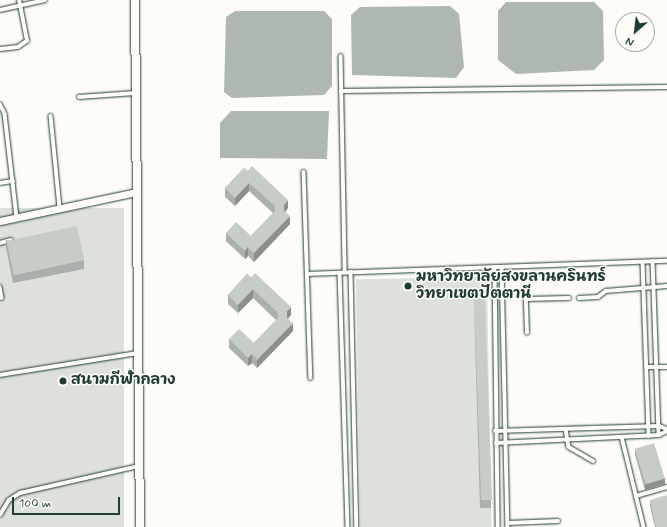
<!DOCTYPE html>
<html>
<head>
<meta charset="utf-8">
<style>
  body { margin:0 }
  #map { position:relative; width:667px; height:527px; overflow:hidden; background:#fdfcf7; font-family:Mynerve,"Playpen Sans Thai",sans-serif }
  div>[style] { position:absolute }
  [style*='--x'] { left:calc(var(--x)*1px); top:calc(var(--y)*1px); width:calc(var(--w)*1px); rotate:calc(var(--a)*1deg) }
  .green>* { inset:0; background:#dde0db; transform-origin:0 0 }
  .water>* { inset:0; background:#aeb8b1 }
  .roads { filter:drop-shadow(0 0 1px #1f3d34) drop-shadow(0 0 1px #1f3d34) }
  .service>* { height:3.5px; margin:-1.75px; padding:0 1.75px; transform-origin:1.75px; border-radius:1.75px; background:#fdfcf7 }
  .minor>* { height:7px; margin:-3.5px; padding:0 3.5px; transform-origin:3.5px; border-radius:3.5px; background:#fdfcf7 }
  .tertiary>* { height:8px; margin:-4px; padding:0 4px; transform-origin:4px; border-radius:4px; background:#fdfcf7 }
  .wall>* { inset:0; background:#aab0ab }
  .shaded-wall>* { inset:0; background:#8b908b }
  .building>* { inset:0; background:#c6cdc7; transform-origin:0 0 }
  .dots>* { width:11px; height:11px; translate:-50% -50%; box-sizing:border-box; border:2px solid #fdfcf7; border-radius:50% }
  span { translate:-50% -50%; white-space:nowrap; text-align:center; line-height:1.15; -webkit-text-stroke:3px #fdfcf7; paint-order:stroke }
  .poi-label { font-size:15px; color:#1f3d34; font-weight:700 }
  .left { translate:0 -50%; text-align:left }
  .north { position:absolute; left:615px; top:12px; width:40px; height:40px; box-sizing:border-box; background:#fdfcf7; border:1px solid #a4b0a9; border-radius:50%; rotate:208deg; font-size:11px; font-weight:700; line-height:16px; text-align:center; color:#1f3d34 }
  .north::after { content:''; display:block; margin:auto; width:14px; height:18px; background:#1f3d34; clip-path:polygon(50% 0,100% 100%,50% 72%,0 100%) }
  .scale { position:absolute; left:12px; top:497px; width:108px; height:18px; box-sizing:border-box; border:2px solid #1f3d34; border-top:0; padding-left:5px; font-size:12px; line-height:14px; white-space:nowrap; color:#1f3d34; -webkit-text-stroke:3px #fdfcf7; paint-order:stroke }
</style>
</head>
<body>
<div id="map">
  <div class="green">
    <i style="left:124px;top:208px;width:319px;height:127px;rotate:90deg"></i>
    <i style="left:487px;top:277px;width:250px;height:131px;rotate:89deg"></i>
  </div>
  <div class="water">
    <i style="clip-path:polygon(506px 2px,594px 2px,603px 11px,604px 60px,594px 70px,516px 74px,498px 60px,498px 11px)"></i>
    <i style="clip-path:polygon(450px 6px,459px 14px,464px 67px,456px 78px,352px 75px,351px 15px,360px 7px)"></i>
    <i style="clip-path:polygon(235px 11px,324px 11px,332px 19px,332px 86px,324px 95px,232px 98px,224px 92px,226px 17px)"></i>
    <i style="clip-path:polygon(231px 111px,329px 111px,327px 159px,220px 158px,220px 123px)"></i>
  </div>
  <div class="roads">
    <div class="service">
      <i style="--x:0;--y:10;--w:46;--a:-12.5"></i>
      <i style="--x:0;--y:49;--w:18;--a:-6"></i>
      <i style="--x:18;--y:47;--w:11;--a:-34"></i>
      <i style="--x:27;--y:41;--w:42;--a:-101"></i>
      <i style="--x:341;--y:56;--w:216;--a:88.9"></i>
      <i style="--x:341;--y:91;--w:326;--a:-0.7"></i>
      <i style="--x:79;--y:97;--w:56;--a:-4.1"></i>
      <i style="--x:0;--y:104;--w:11;--a:63"></i>
      <i style="--x:5;--y:114;--w:105;--a:83.4"></i>
      <i style="--x:51;--y:116;--w:92;--a:84.4"></i>
      <i style="--x:304;--y:172;--w:206;--a:88.1"></i>
      <i style="--x:0;--y:183;--w:13;--a:-9"></i>
      <i style="--x:0;--y:243;--w:11;--a:-15"></i>
      <i style="--x:653;--y:261;--w:174;--a:88"></i>
      <i style="--x:643;--y:262;--w:174;--a:88"></i>
      <i style="--x:495;--y:267;--w:260;--a:89.3"></i>
      <i style="--x:502;--y:267;--w:260;--a:88.7"></i>
      <i style="--x:351;--y:272;--w:255;--a:88.7"></i>
      <i style="--x:340;--y:273;--w:254;--a:88.2"></i>
      <i style="--x:307;--y:274;--w:360;--a:-2.1"></i>
      <i style="--x:0;--y:287;--w:11;--a:80"></i>
      <i style="--x:579;--y:298;--w:19;--a:-3"></i>
      <i style="--x:598;--y:297;--w:10;--a:-37"></i>
      <i style="--x:606;--y:291;--w:61;--a:-4.7"></i>
      <i style="--x:527;--y:333;--w:34;--a:-92"></i>
      <i style="--x:526;--y:299;--w:43;--a:-1.3"></i>
      <i style="--x:647;--y:367;--w:20;--a:0"></i>
      <i style="--x:0;--y:375;--w:139;--a:-9.1"></i>
      <i style="--x:566;--y:429;--w:18;--a:81"></i>
      <i style="--x:569;--y:447;--w:28;--a:30"></i>
      <i style="--x:495;--y:431;--w:164;--a:-1.7"></i>
      <i style="--x:659;--y:426;--w:9;--a:21"></i>
      <i style="--x:622;--y:437;--w:93;--a:76.3"></i>
      <i style="--x:496;--y:443;--w:163;--a:-2.8"></i>
      <i style="--x:659;--y:435;--w:9;--a:-27"></i>
      <i style="--x:636;--y:496;--w:32;--a:-16"></i>
      <i style="--x:0;--y:515;--w:17;--a:-59"></i>
      <i style="--x:9;--y:500;--w:13;--a:-32"></i>
      <i style="--x:20;--y:493;--w:122;--a:-12.8"></i>
      <i style="--x:508;--y:523;--w:50;--a:-2.3"></i>
    </div>
    <div class="minor">
      <i style="--x:0;--y:221;--w:140;--a:-12"></i>
    </div>
    <div class="tertiary">
      <i style="--x:135;--y:0;--w:527;--a:89.46"></i>
    </div>
  </div>
  <div class="wall">
    <i style="clip-path:polygon(244px 168px,288px 208px,285px 212px,290px 224px,254px 262px,248px 256px,245px 259px,226px 241px,226px 233px,251px 236px,273px 213px,249px 191px,235px 206px,225px 197px,225px 188px)"></i>
    <i style="clip-path:polygon(6px 240px,84px 260px,84px 269px,13px 283px,6px 248px)"></i>
    <i style="clip-path:polygon(247px 274px,291px 315px,288px 318px,293px 331px,257px 368px,252px 363px,248px 366px,229px 348px,229px 339px,254px 343px,276px 320px,253px 298px,238px 313px,228px 304px,228px 295px)"></i>
    <i style="clip-path:polygon(474px 306px,491px 500px,491px 508px,480px 508px)"></i>
    <i style="clip-path:polygon(635px 449px,665px 484px,645px 490px,635px 455px)"></i>
    <i style="clip-path:polygon(650px 500px,667px 527px,655px 527px,650px 506px)"></i>
  </div>
  <div class="shaded-wall">
    <i style="clip-path:polygon(249px 183px,249px 191px,235px 206px,235px 198px)"></i>
    <i style="clip-path:polygon(288px 200px,288px 208px,284px 213px,284px 205px)"></i>
    <i style="clip-path:polygon(290px 216px,290px 224px,254px 262px,254px 253px)"></i>
    <i style="clip-path:polygon(248px 247px,248px 256px,245px 259px,245px 251px)"></i>
    <i style="clip-path:polygon(253px 289px,253px 298px,238px 313px,238px 305px)"></i>
    <i style="clip-path:polygon(291px 307px,291px 315px,287px 320px,287px 311px)"></i>
    <i style="clip-path:polygon(293px 323px,293px 331px,257px 368px,257px 360px)"></i>
    <i style="clip-path:polygon(252px 354px,252px 363px,248px 366px,248px 358px)"></i>
    <i style="clip-path:polygon(665px 478px,665px 484px,645px 490px,645px 484px)"></i>
  </div>
  <div class="building">
    <i style="clip-path:polygon(252px 166px,288px 200px,284px 205px,284px 211px,290px 216px,254px 253px,248px 247px,245px 251px,226px 233px,236px 222px,251px 236px,275px 211px,275px 206px,249px 183px,235px 198px,225px 188px,244px 168px,248px 171px)"></i>
    <i style="left:77px;top:226px;width:35px;height:72px;rotate:78deg"></i>
    <i style="clip-path:polygon(255px 273px,291px 307px,287px 311px,287px 318px,293px 323px,257px 360px,252px 354px,248px 358px,229px 339px,239px 329px,254px 343px,278px 318px,278px 313px,253px 289px,238px 305px,228px 295px,247px 274px,251px 278px)"></i>
    <i style="left:485px;top:297px;width:203px;height:11px;rotate:88deg"></i>
    <i style="left:654px;top:443px;width:37px;height:20px;rotate:73deg"></i>
    <i style="clip-path:polygon(667px 495px,667px 527px,656px 527px,650px 500px)"></i>
  </div>
  <div class="dots">
    <i style="left:408px;top:286px;background:#1f3d34"></i>
    <i style="left:63px;top:381px;background:#1f3d34"></i>
  </div>
  <div class="poi-label">
    <span class="left" style="left:416px;top:286px">มหาวิทยาลัยสงขลานครินทร์<br>วิทยาเขตปัตตานี</span>
    <span class="left" style="left:71px;top:381px">สนามกีฬากลาง</span>
  </div>
  <div class="north">N</div>
  <div class="scale">100 m</div>
</div>
</body>
</html>
